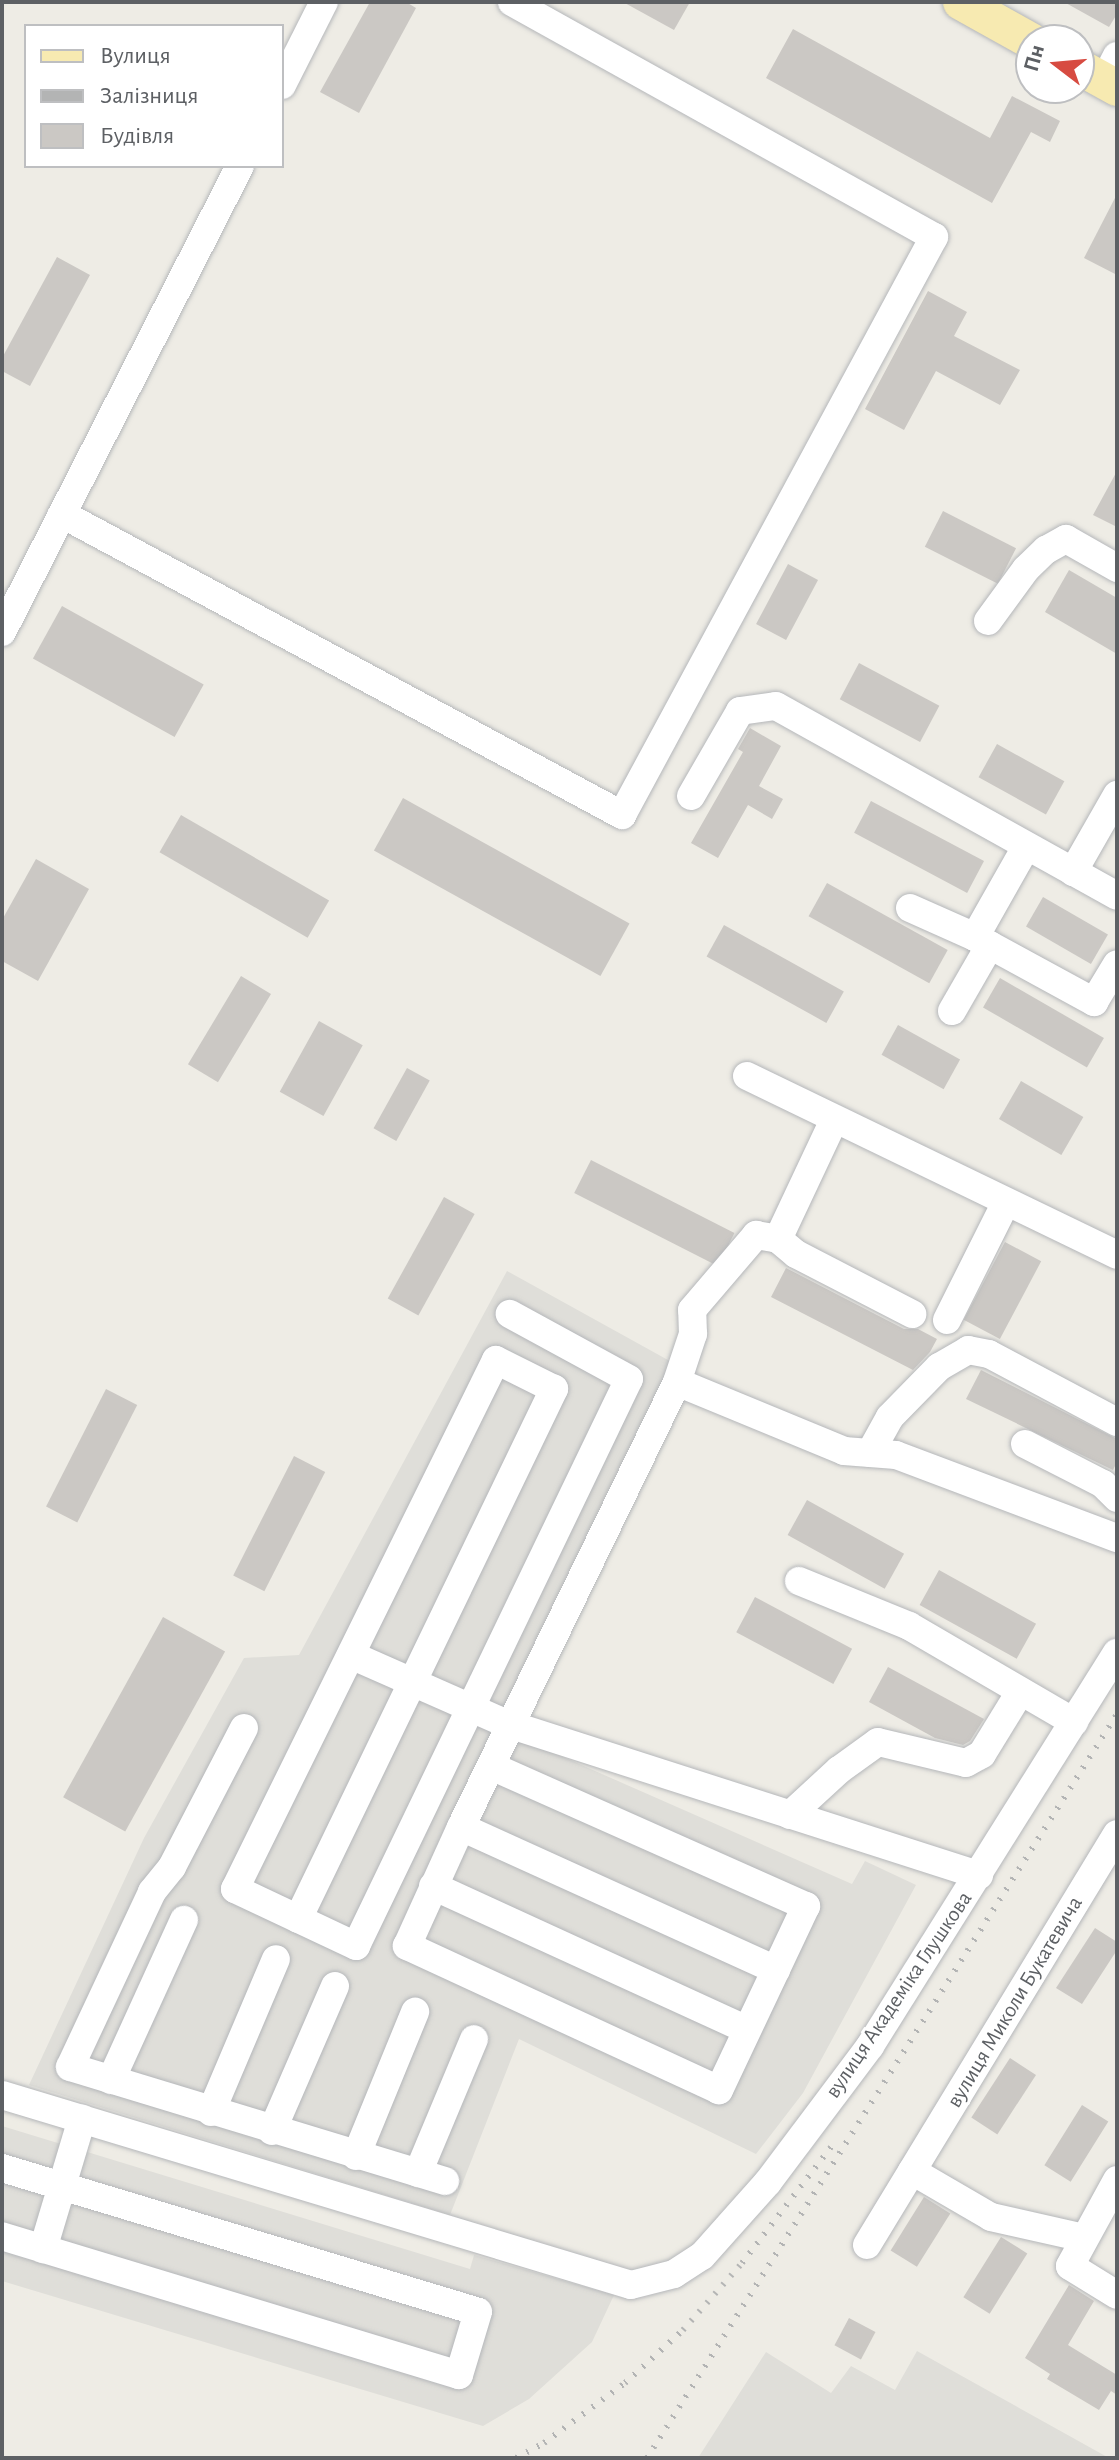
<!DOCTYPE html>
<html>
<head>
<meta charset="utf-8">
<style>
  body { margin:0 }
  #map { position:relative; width:1119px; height:2460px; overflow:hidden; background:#eeece5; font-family:"Alegreya Sans",sans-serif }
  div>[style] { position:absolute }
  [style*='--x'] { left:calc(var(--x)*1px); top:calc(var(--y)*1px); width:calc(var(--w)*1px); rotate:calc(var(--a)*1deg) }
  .industrial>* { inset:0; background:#dfded9 }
  .building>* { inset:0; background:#cbc8c4; transform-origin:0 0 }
  .roads { filter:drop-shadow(0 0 2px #b5b7ba) drop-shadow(0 0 2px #b5b7ba) }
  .minor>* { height:28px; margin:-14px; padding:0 14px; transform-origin:14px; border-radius:14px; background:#fff }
  .major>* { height:36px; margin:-18px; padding:0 18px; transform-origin:18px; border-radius:18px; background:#f7eab1 }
  .rail>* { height:6px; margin-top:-3px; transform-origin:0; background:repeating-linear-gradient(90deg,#b3b4b4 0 2px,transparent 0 12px) }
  span { translate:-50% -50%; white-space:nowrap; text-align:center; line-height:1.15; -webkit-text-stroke:6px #fff; paint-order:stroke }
  .street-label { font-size:22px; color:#5d6064 }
  .frame { position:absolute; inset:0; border:4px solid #5d6064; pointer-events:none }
  .legend { position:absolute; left:24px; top:24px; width:260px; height:144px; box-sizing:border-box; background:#fff; border:2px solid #bebfc1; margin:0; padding:10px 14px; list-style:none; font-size:24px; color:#5d6064 }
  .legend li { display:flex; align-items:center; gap:16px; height:40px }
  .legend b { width:40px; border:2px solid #bebfc1 }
  .north { position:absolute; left:1015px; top:24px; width:80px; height:80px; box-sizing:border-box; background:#fff; border:2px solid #bebfc1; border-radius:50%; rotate:286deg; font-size:22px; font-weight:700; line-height:32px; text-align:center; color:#5d6064 }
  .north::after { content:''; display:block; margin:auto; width:28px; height:36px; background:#d74b41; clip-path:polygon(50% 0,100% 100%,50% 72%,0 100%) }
</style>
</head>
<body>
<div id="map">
  <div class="industrial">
    <i style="clip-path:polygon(507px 1271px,677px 1365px,502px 1730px,852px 1884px,865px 1861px,916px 1885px,803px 2093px,756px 2154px,519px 2039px,450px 2215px,29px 2085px,144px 1838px,244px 1658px,299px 1655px)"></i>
    <i style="clip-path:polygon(2px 2126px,470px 2269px,474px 2255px,614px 2295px,592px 2342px,529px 2399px,483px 2426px,2px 2281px)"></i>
    <i style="clip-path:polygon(917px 2351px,1109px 2458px,698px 2458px,766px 2352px,831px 2393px,851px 2366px,895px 2390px)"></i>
  </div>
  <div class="building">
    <i style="clip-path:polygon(370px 2px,406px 2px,416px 8px,359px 113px,320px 92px)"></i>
    <i style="clip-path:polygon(623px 2px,690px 2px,674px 30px)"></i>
    <i style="clip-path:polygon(1064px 2px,1117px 2px,1117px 14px,1109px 27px)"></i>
    <i style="clip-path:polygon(793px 29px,990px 138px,1012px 96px,1060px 121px,1050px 142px,1031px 132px,992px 203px,766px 78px)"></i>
    <i style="clip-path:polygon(1117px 194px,1117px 275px,1084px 258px)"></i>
    <i style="clip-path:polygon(57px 257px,90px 275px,30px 386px,2px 371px,2px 358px)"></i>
    <i style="clip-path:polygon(928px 291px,967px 312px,954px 336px,1020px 370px,1000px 405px,936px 371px,904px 430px,865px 409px)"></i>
    <i style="clip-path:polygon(1117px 471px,1117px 527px,1093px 515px)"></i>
    <i style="left:943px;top:511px;width:82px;height:40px;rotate:27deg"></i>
    <i style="left:788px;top:564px;width:34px;height:68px;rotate:28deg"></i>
    <i style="clip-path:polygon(1069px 570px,1117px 598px,1117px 654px,1045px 612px)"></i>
    <i style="left:62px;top:606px;width:162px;height:60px;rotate:29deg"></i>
    <i style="left:859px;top:663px;width:91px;height:41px;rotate:28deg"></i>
    <i style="clip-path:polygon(750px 728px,781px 746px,759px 786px,783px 799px,772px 819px,748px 805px,718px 858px,691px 843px,743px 752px,738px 749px)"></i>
    <i style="left:997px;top:744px;width:77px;height:38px;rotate:29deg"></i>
    <i style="left:403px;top:798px;width:259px;height:60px;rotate:29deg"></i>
    <i style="left:871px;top:801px;width:128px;height:36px;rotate:28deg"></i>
    <i style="left:181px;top:815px;width:171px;height:43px;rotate:30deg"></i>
    <i style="clip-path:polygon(36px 859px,89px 889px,38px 981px,2px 961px,2px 920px)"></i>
    <i style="left:827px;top:883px;width:138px;height:38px;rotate:29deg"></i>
    <i style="left:1043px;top:897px;width:75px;height:34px;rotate:30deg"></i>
    <i style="left:724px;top:925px;width:137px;height:36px;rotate:29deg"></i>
    <i style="left:241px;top:976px;width:35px;height:103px;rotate:31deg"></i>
    <i style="left:1000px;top:978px;width:120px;height:34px;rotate:30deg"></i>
    <i style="left:319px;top:1021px;width:50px;height:81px;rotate:29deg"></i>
    <i style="left:898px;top:1025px;width:71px;height:34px;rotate:29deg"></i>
    <i style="left:407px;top:1068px;width:26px;height:69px;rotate:29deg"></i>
    <i style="left:1021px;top:1081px;width:72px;height:44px;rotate:30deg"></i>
    <i style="left:591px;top:1160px;width:161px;height:37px;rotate:27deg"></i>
    <i style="left:444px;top:1197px;width:35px;height:116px;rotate:29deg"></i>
    <i style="left:1005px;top:1242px;width:41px;height:88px;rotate:28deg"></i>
    <i style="clip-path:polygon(786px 1268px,904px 1329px,918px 1329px,937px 1339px,930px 1352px,913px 1370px,771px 1297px)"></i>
    <i style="clip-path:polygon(981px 1370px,1117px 1439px,1117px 1462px,1113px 1470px,966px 1399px)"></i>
    <i style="left:106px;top:1389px;width:35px;height:132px;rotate:27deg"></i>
    <i style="left:294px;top:1456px;width:35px;height:134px;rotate:27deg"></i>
    <i style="left:807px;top:1500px;width:111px;height:40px;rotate:29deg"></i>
    <i style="left:939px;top:1570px;width:111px;height:40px;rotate:29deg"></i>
    <i style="left:755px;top:1597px;width:110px;height:40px;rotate:28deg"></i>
    <i style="left:163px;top:1617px;width:71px;height:206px;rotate:29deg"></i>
    <i style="clip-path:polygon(888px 1667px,984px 1719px,970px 1741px,963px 1745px,935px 1738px,869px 1702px)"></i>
    <i style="clip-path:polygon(1095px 1928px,1117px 1942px,1117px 1950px,1082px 2004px,1056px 1988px)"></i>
    <i style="left:1010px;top:2058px;width:31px;height:71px;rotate:33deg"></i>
    <i style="left:1082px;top:2105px;width:31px;height:71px;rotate:32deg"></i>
    <i style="left:924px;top:2197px;width:31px;height:63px;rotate:32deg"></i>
    <i style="left:1001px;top:2237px;width:31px;height:71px;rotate:32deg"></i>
    <i style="clip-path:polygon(1069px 2285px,1094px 2301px,1068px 2345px,1117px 2375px,1117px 2395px,1111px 2391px,1099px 2410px,1047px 2379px,1050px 2374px,1025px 2358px)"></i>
    <i style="left:849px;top:2318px;width:30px;height:31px;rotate:28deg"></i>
  </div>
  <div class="roads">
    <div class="minor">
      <i style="--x:1104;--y:81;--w:28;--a:-63"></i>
      <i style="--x:282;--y:85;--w:93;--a:-63.2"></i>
      <i style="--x:62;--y:514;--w:636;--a:28.26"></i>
      <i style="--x:622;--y:815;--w:657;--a:-61.64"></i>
      <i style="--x:934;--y:237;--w:483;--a:-150.9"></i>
      <i style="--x:988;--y:621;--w:64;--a:-53.8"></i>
      <i style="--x:1026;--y:569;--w:28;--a:-44"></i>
      <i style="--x:1046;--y:550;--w:23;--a:-29"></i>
      <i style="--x:1066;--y:539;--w:59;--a:29.6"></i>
      <i style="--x:2;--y:632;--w:523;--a:-62.95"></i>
      <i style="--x:691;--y:796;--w:98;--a:-60"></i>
      <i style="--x:740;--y:711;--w:36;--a:-8"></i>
      <i style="--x:776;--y:706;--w:390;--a:29.1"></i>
      <i style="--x:1073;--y:872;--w:89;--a:-60.3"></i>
      <i style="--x:910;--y:908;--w:71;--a:24"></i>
      <i style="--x:975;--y:937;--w:136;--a:28.6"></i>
      <i style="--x:1094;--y:1002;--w:44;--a:-58.8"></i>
      <i style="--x:975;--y:937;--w:103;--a:-60.5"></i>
      <i style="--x:952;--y:1011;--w:76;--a:-60.1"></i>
      <i style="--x:747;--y:1076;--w:411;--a:25.8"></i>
      <i style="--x:834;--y:1120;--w:132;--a:115.2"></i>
      <i style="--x:778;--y:1239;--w:23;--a:40"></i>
      <i style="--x:796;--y:1254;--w:131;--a:27.3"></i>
      <i style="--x:947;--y:1320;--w:130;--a:-63.4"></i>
      <i style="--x:677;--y:1382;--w:181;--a:22.4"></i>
      <i style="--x:844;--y:1451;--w:52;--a:4.4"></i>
      <i style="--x:896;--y:1455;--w:236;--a:20.6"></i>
      <i style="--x:1025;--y:1444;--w:88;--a:27.1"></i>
      <i style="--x:1103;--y:1484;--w:20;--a:45"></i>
      <i style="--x:870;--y:1453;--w:41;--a:-60.9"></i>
      <i style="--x:890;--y:1417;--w:70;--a:-45.6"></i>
      <i style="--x:939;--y:1367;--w:34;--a:-30"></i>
      <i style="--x:968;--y:1350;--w:21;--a:11"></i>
      <i style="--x:989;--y:1354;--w:145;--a:28"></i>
      <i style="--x:799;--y:1581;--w:119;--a:22.2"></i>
      <i style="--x:909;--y:1626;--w:191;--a:30.2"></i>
      <i style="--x:351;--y:1655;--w:168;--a:23.8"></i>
      <i style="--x:505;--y:1723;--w:498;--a:17.8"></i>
      <i style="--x:244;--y:1728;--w:157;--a:117.4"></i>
      <i style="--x:172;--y:1867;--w:32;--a:129"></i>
      <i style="--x:152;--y:1892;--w:193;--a:115.1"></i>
      <i style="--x:70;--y:2067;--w:392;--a:16.9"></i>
      <i style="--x:491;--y:1766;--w:345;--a:24"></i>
      <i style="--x:806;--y:1906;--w:204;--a:115.3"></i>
      <i style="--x:719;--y:2090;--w:344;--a:-155.2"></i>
      <i style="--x:407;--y:1946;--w:131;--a:-65.6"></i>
      <i style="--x:461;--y:1827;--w:495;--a:-64.1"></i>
      <i style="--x:677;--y:1382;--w:51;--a:-71.6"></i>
      <i style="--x:693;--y:1334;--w:24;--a:-92"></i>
      <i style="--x:692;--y:1310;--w:99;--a:-49.5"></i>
      <i style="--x:756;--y:1235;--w:22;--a:10"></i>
      <i style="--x:790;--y:1815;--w:67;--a:-42.6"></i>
      <i style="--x:839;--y:1770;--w:48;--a:-35.7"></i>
      <i style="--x:878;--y:1742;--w:90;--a:13.4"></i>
      <i style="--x:966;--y:1763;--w:18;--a:-29"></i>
      <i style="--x:982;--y:1754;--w:73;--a:-58.5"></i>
      <i style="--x:461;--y:1827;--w:346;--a:24.4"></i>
      <i style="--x:433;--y:1886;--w:345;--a:24.6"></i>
      <i style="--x:298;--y:1919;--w:589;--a:-64.22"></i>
      <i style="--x:554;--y:1389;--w:65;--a:-153.4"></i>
      <i style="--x:496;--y:1360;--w:590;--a:116.26"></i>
      <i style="--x:235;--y:1889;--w:134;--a:25.2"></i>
      <i style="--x:356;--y:1946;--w:629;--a:-64.29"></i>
      <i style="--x:629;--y:1379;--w:136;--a:-151.4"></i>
      <i style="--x:111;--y:2080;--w:176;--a:-65.5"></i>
      <i style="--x:2;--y:2095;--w:657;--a:16.81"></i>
      <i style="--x:631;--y:2285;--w:44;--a:-14.3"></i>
      <i style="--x:674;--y:2274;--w:33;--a:-33"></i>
      <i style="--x:702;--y:2256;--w:99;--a:-48.3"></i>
      <i style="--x:768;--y:2182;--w:170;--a:-53.1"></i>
      <i style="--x:870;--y:2046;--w:464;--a:-57.9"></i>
      <i style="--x:211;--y:2112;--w:166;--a:-67"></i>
      <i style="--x:272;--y:2131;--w:158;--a:-66.5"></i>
      <i style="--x:356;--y:2156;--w:156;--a:-67.7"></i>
      <i style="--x:2;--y:2168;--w:497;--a:16.8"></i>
      <i style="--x:478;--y:2312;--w:66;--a:106.8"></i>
      <i style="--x:459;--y:2375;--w:478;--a:-163.1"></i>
      <i style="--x:912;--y:2171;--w:91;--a:30.2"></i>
      <i style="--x:991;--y:2217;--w:95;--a:12.7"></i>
      <i style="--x:418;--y:2173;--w:145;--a:-67.3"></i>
      <i style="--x:1117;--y:2180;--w:98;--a:118.7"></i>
      <i style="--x:1070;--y:2266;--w:55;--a:31.7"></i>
      <i style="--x:867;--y:2245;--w:481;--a:-58.7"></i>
      <i style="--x:43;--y:2249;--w:136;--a:-73.3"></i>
    </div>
    <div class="major">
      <i style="--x:961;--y:2;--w:80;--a:29.1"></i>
      <i style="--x:1079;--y:67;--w:43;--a:28.9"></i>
    </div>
  </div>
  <div class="rail">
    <i style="--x:516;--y:2458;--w:32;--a:-28"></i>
    <i style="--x:544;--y:2443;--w:101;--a:-36.5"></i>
    <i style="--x:625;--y:2383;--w:79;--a:-42.4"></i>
    <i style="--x:683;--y:2330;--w:89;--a:-48.6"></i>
    <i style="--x:742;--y:2263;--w:151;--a:-52.5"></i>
    <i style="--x:647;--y:2458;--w:880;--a:-57.72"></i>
  </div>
  <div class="street-label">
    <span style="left:899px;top:1995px;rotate:-56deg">вулиця Академіка Глушкова</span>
    <span style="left:1015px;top:2002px;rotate:-59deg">вулиця Миколи Букатевича</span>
  </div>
  <div class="frame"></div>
  <ul class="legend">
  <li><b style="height:10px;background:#f7eab1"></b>Вулиця</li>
  <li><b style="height:10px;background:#b3b4b4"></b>Залізниця</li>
  <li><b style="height:22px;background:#cbc8c4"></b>Будівля</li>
  </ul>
  <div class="north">Пн</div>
</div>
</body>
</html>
